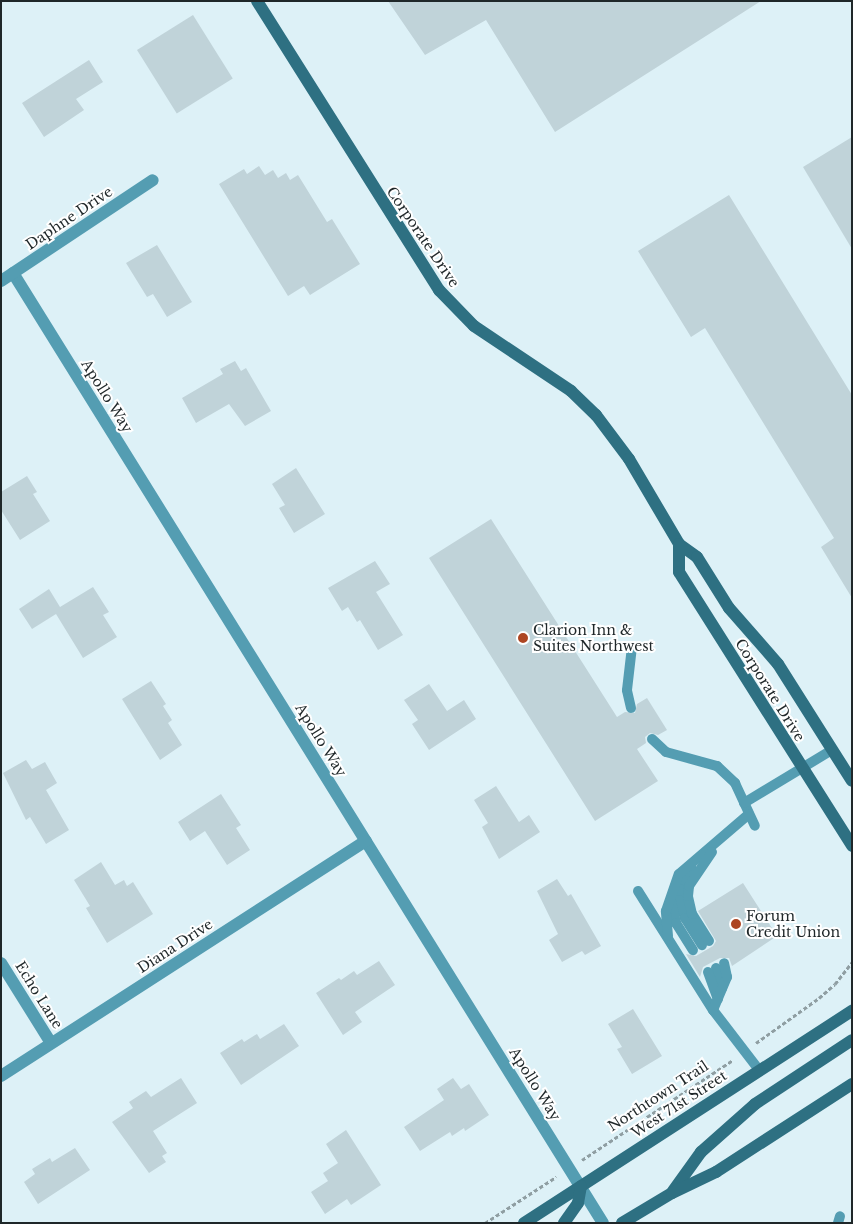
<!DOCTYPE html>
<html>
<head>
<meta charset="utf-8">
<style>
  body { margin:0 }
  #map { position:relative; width:853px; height:1224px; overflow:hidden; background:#ddf1f7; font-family:"Libre Baskerville",serif }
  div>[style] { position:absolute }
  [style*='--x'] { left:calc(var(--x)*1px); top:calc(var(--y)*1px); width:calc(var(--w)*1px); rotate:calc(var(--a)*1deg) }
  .building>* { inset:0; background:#c0d3d9; transform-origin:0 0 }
  .path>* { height:3px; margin-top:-1.5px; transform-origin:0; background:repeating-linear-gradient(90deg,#8f9ea2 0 4px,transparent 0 6.5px) }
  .lane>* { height:10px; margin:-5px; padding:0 5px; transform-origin:5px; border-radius:5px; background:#549db2 }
  .street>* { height:12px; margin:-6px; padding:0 6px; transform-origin:6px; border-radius:6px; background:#549db2 }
  .secondary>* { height:12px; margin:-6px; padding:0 6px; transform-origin:6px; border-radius:6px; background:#2e7082 }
  .dots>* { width:14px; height:14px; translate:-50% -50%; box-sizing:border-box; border:2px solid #fff; border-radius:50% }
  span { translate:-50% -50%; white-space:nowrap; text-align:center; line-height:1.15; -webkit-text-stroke:4px #fff; paint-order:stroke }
  .street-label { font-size:14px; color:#1f2729 }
  .poi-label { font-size:14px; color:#1f2729 }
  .left { translate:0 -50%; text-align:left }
  .frame { position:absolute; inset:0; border:2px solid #1f2729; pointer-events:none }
</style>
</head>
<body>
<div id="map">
  <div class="building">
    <i style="clip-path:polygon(388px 1px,761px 1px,555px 132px,486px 20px,425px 55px)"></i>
    <i style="left:193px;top:15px;width:75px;height:66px;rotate:58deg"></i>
    <i style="clip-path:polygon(89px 60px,103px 82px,76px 99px,84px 110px,44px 137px,22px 103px)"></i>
    <i style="clip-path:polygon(852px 137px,852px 249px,803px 167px)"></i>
    <i style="clip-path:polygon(259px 166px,265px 175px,273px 170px,278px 178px,286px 173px,290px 180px,298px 175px,327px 222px,332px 219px,360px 264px,310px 295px,304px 286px,288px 296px,219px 184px,244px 169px,247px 174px)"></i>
    <i style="clip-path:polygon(729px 195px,852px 395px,852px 598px,821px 547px,834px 538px,705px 328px,691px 337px,638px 251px)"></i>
    <i style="clip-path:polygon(157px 245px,192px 302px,167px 317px,153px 294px,147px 297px,126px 263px)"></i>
    <i style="clip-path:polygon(235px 361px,241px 371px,246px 368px,271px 411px,245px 426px,229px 404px,196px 423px,182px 398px,223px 374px,220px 369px)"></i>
    <i style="clip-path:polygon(296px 468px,325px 514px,294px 533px,279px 508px,285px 505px,272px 484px)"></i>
    <i style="clip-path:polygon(27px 476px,37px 492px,33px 494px,50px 521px,20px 540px,1px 510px,1px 492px)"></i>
    <i style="clip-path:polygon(491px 519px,617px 717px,625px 712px,635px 713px,637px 704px,647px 698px,667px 730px,658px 735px,650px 733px,645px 737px,646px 743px,637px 749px,658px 781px,595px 821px,429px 558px)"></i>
    <i style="clip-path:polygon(375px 561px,390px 584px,376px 592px,403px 635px,378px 650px,360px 620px,357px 622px,348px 607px,342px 611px,328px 588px)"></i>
    <i style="clip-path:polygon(93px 587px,109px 612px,103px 615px,117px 637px,83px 658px,56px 614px,32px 629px,19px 609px,49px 589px,60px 607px)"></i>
    <i style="clip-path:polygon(151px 681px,166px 704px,163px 706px,172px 720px,168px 723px,182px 745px,160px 760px,122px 699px)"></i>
    <i style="clip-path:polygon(429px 684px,447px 711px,464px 700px,476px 719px,429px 750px,412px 724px,418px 720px,404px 700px)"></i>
    <i style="clip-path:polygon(26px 760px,32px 769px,45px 762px,57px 783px,46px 790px,69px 830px,46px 844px,30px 817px,26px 820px,3px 773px)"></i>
    <i style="clip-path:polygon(496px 786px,519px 822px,529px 815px,540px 832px,499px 859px,482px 827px,488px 823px,474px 800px)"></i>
    <i style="clip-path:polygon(221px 794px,241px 825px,236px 828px,250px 850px,227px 865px,205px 831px,190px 841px,178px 822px)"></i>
    <i style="clip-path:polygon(101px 862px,115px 885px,124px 880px,127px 886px,133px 882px,153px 914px,107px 943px,86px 908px,90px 906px,74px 880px)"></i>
    <i style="clip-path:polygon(557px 879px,568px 896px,571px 894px,601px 946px,585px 955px,582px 951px,562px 962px,549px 940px,558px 934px,537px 891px)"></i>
    <i style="clip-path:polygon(743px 883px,777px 936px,732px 966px,729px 958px,720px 958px,703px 967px,700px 977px,686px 954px,696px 956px,713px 946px,716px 941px,698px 911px)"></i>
    <i style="clip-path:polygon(379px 961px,395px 985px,355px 1012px,362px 1022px,343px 1035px,316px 993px,339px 978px,341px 980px,354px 971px,357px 975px)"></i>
    <i style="clip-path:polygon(633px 1009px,662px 1056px,632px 1074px,617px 1049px,622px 1047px,608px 1024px)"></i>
    <i style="clip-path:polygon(284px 1024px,299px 1046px,241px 1085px,220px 1053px,242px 1039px,244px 1042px,257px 1034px,260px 1039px)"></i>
    <i style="clip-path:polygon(181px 1078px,197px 1103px,153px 1131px,167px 1153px,162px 1156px,166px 1162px,149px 1173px,112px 1122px,133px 1108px,129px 1102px,146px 1091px,151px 1097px)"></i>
    <i style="clip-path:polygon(453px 1078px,461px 1089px,469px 1084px,489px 1115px,465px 1131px,464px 1128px,452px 1136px,450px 1132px,420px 1151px,404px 1127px,444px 1100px,437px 1089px)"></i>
    <i style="clip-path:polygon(346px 1130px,381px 1185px,351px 1205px,347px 1199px,325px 1214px,311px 1192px,328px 1181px,323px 1173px,338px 1163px,326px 1144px)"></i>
    <i style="clip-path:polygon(75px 1148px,90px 1170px,38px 1204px,24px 1182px,35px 1174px,32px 1169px,50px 1158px,52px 1162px)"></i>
  </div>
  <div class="path">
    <i style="--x:756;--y:1043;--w:77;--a:-35.5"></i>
    <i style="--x:819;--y:998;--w:21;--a:-41"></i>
    <i style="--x:835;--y:984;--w:28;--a:-52"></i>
    <i style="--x:582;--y:1160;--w:181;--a:-33.5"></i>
    <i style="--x:485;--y:1223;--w:85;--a:-32.9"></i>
  </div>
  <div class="lane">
    <i style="--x:631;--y:708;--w:18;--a:-103"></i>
    <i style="--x:627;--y:690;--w:43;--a:-83.4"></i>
    <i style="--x:652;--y:739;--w:19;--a:43"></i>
    <i style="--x:666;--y:752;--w:53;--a:15.4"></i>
    <i style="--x:717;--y:766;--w:25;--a:43"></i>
    <i style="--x:735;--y:783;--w:47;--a:65.1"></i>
    <i style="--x:744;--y:803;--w:103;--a:-31.1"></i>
    <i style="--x:692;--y:869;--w:23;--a:121"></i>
    <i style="--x:680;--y:889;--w:11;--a:95"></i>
    <i style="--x:679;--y:900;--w:19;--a:72"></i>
    <i style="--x:685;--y:918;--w:32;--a:58"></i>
    <i style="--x:638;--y:891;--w:141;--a:57.8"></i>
    <i style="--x:713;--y:1010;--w:76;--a:52.5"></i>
    <i style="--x:671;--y:901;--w:23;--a:77"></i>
    <i style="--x:676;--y:923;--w:32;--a:58"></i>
    <i style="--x:668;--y:936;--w:25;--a:-95"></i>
    <i style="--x:666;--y:911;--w:39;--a:-71"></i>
    <i style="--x:679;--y:874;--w:92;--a:-40.6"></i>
    <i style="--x:709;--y:941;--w:32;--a:-122"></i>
    <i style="--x:692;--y:914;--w:18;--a:-103"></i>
    <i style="--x:688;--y:896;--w:10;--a:-84"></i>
    <i style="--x:689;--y:886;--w:41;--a:-55.9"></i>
    <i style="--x:716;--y:968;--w:21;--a:73"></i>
    <i style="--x:708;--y:972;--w:29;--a:70"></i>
    <i style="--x:713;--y:1010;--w:36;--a:-67"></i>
    <i style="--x:727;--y:977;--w:14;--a:-102"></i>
    <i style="--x:838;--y:1223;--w:7;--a:-74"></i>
  </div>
  <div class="street">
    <i style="--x:13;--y:273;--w:1118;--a:58.16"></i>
    <i style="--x:1;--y:281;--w:182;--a:-33.6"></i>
    <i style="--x:1;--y:963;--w:94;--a:58"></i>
    <i style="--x:1;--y:1076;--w:434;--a:-32.8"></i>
  </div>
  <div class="secondary">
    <i style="--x:257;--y:1;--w:342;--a:57.8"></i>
    <i style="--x:439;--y:290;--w:50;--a:45.8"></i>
    <i style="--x:474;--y:326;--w:117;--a:33.8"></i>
    <i style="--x:571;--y:391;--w:35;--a:44"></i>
    <i style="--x:596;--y:415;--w:55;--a:53.1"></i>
    <i style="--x:629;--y:459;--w:99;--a:59.5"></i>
    <i style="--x:679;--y:544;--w:22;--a:36"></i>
    <i style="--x:697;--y:557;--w:60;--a:57.9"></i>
    <i style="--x:729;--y:608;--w:74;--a:48.8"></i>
    <i style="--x:778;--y:664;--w:138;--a:57.7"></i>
    <i style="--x:679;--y:544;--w:28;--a:90"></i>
    <i style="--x:679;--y:572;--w:324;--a:57.7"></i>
    <i style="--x:673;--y:1191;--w:48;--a:-54.3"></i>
    <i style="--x:701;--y:1152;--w:72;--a:-41.6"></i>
    <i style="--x:755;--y:1104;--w:116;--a:-33.4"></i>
    <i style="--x:524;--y:1223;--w:391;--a:-32.9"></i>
    <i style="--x:564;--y:1223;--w:24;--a:-55"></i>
    <i style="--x:578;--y:1203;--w:17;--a:-80"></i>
    <i style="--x:622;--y:1223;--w:58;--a:-31"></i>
    <i style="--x:672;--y:1193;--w:49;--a:-25.5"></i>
    <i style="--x:716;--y:1172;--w:162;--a:-32.9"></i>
  </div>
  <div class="dots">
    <i style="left:523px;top:638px;background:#ad4522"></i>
    <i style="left:736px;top:924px;background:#ad4522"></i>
  </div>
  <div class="street-label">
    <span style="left:69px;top:218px;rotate:-34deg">Daphne Drive</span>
    <span style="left:423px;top:237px;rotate:56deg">Corporate Drive</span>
    <span style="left:107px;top:396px;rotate:58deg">Apollo Way</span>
    <span style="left:770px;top:690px;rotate:58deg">Corporate Drive</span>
    <span style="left:321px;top:740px;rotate:58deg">Apollo Way</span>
    <span style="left:175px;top:946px;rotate:-33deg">Diana Drive</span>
    <span style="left:39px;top:995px;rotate:58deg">Echo Lane</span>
    <span style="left:535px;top:1084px;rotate:58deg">Apollo Way</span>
    <span style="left:658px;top:1096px;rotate:-33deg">Northtown Trail</span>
    <span style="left:679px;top:1104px;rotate:-33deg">West 71st Street</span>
  </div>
  <div class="poi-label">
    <span class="left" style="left:533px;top:638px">Clarion Inn &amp;<br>Suites Northwest</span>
    <span class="left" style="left:746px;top:924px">Forum<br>Credit Union</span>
  </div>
  <div class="frame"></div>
</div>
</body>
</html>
